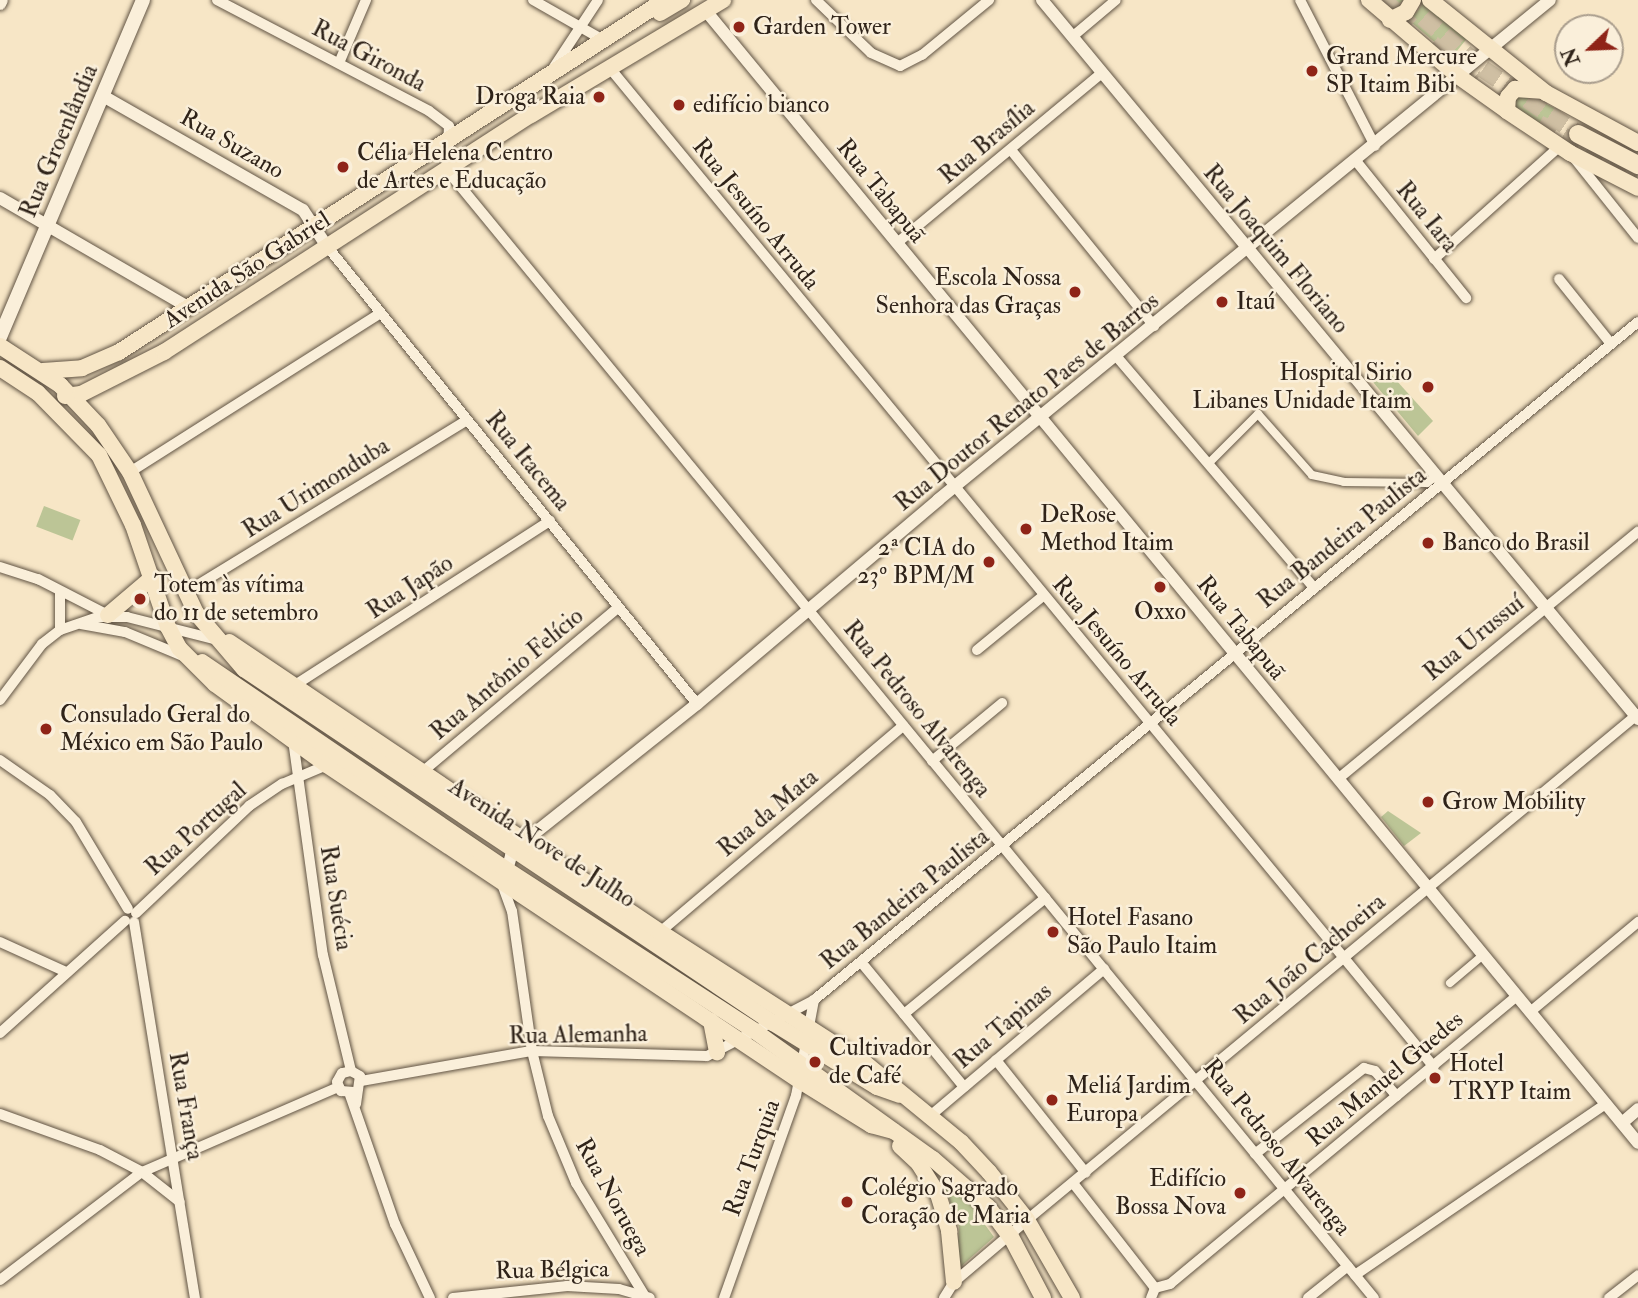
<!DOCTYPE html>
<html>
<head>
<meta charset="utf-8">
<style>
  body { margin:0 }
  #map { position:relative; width:1638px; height:1298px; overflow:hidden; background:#f7e6c6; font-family:"IM FELL Double Pica",serif }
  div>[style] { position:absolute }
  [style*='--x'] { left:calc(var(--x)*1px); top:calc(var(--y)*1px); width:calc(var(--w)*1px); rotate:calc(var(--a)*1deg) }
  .green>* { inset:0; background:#bcc596; transform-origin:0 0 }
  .trunk-tunnel>* { height:18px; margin-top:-9px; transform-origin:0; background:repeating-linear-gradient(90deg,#cfbfa3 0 18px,transparent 0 27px) }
  .roads { filter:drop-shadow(0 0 2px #615444) drop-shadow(0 0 2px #615444) }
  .pedestrian>* { height:8px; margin:-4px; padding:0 4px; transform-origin:4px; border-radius:4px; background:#faefda }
  .minor>* { height:10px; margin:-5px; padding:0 5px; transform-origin:5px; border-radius:5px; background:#faefda }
  .tertiary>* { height:12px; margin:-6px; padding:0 6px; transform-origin:6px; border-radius:6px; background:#faefda }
  .secondary>* { height:14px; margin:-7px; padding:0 7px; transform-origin:7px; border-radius:7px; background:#faefda }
  .primary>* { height:16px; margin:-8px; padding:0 8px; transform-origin:8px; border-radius:8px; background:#f7e6c6 }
  .trunk>* { height:18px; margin:-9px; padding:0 9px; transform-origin:9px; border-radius:9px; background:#f7e6c6 }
  .dots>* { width:19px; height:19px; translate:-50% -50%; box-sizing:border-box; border:4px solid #faefda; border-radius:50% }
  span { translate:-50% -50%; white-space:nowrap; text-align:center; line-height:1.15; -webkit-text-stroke:5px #faefda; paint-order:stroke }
  .poi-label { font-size:24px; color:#2f2319 }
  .left { translate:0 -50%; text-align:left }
  .right { translate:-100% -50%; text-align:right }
  .street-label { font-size:24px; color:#2f2319 }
  .north { position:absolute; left:1554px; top:14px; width:70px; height:70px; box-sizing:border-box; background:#faefda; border:2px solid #a99d8d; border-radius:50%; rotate:247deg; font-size:19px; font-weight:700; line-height:28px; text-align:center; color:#2f2319 }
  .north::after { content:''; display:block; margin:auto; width:24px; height:32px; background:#8f2418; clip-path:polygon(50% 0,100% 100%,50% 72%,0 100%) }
</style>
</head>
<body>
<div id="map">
  <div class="green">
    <i style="clip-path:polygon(1385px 0,1427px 0,1469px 36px,1452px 57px)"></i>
    <i style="clip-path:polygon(1524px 93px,1561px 111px,1549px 129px,1516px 108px,1515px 98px)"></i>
    <i style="clip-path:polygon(1387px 370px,1433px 421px,1418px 436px,1373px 382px)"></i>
    <i style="left:44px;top:506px;width:39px;height:22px;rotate:21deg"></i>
    <i style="clip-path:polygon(1388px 811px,1421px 833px,1404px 846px,1381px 817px)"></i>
    <i style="clip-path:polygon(941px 1177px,966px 1199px,994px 1237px,956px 1271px,959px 1227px)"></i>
  </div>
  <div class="trunk-tunnel">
    <i style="--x:1383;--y:0;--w:38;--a:43"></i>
    <i style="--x:1403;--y:0;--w:106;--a:40.8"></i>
    <i style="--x:1483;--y:69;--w:115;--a:34.4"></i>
    <i style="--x:1432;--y:44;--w:57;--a:39.3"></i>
    <i style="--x:1539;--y:124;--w:111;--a:27.3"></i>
  </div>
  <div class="roads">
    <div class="pedestrian">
      <i style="--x:1208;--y:464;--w:71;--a:-45"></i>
      <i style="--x:1258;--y:414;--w:81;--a:48.5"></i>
      <i style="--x:1312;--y:475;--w:33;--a:12"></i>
      <i style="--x:1344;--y:482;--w:83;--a:0.7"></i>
      <i style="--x:1427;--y:483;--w:11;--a:-38"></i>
      <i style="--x:1450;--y:983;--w:43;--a:-40.3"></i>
    </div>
    <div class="minor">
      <i style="--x:217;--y:0;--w:239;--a:27.6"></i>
      <i style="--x:429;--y:111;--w:25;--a:37"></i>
      <i style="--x:449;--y:126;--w:44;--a:92.6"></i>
      <i style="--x:447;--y:170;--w:1460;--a:50.59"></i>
      <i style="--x:533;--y:0;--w:81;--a:29.7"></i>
      <i style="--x:816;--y:0;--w:76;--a:43.9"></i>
      <i style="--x:871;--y:53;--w:32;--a:24"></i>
      <i style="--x:900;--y:66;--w:25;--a:-27"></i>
      <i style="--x:922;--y:55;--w:87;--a:-39.4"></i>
      <i style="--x:1300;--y:0;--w:164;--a:62.8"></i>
      <i style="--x:1072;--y:37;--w:57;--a:-40.1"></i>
      <i style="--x:339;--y:63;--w:69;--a:-66.8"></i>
      <i style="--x:554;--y:67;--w:80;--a:-56.7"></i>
      <i style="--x:609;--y:67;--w:1296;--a:50.48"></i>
      <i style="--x:1011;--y:150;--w:227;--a:50.9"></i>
      <i style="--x:1575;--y:159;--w:101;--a:51.4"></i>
      <i style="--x:1356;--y:161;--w:176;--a:51.2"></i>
      <i style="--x:897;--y:243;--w:266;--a:-39.7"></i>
      <i style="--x:326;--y:245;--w:590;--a:51.05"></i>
      <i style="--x:1434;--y:259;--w:169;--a:-41.9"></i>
      <i style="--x:1559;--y:279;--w:83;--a:51.3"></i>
      <i style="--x:1117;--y:357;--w:304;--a:49.5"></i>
      <i style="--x:130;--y:472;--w:295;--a:-32.4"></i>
      <i style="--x:0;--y:567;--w:40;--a:18"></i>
      <i style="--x:38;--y:579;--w:79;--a:27.2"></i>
      <i style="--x:188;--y:591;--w:327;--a:-31.5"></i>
      <i style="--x:81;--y:624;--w:45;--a:10.3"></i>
      <i style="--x:125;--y:632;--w:63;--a:22.5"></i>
      <i style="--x:60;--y:630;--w:38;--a:-90"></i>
      <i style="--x:977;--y:650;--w:85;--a:-39.3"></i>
      <i style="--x:292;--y:687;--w:307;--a:-32.8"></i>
      <i style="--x:0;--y:700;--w:70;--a:-53.1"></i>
      <i style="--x:42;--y:644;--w:23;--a:-38"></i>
      <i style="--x:60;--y:630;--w:40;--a:-18.9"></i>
      <i style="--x:98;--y:617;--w:29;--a:0"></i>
      <i style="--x:127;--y:617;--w:90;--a:14.2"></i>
      <i style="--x:293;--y:740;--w:217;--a:82.1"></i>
      <i style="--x:323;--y:955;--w:119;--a:76.4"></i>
      <i style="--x:0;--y:760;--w:61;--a:35"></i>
      <i style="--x:50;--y:795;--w:37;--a:46"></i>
      <i style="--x:76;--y:822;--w:101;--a:59.1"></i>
      <i style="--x:932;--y:761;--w:91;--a:-39.6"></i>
      <i style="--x:421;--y:773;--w:258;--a:-40"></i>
      <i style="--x:1338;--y:779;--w:389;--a:-39.5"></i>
      <i style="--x:502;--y:884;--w:29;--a:70"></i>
      <i style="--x:512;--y:911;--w:141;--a:81.9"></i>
      <i style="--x:532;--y:1051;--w:67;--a:76.2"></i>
      <i style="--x:548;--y:1116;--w:73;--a:67.3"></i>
      <i style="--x:576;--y:1183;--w:131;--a:58.7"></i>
      <i style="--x:136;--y:913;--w:156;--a:-43.4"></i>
      <i style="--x:249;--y:806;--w:40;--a:-34"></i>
      <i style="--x:282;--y:784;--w:49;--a:-22.9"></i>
      <i style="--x:134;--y:922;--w:381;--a:80.8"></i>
      <i style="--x:660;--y:932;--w:319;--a:-40.3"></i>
      <i style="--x:0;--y:942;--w:72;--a:24.4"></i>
      <i style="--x:861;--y:962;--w:162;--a:50.5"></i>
      <i style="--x:1530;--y:1012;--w:141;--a:-39.8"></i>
      <i style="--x:904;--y:1014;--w:183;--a:-39.4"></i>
      <i style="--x:0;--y:1033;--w:168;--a:-41.9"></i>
      <i style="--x:996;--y:1060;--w:144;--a:51.5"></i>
      <i style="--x:361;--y:1081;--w:174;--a:-10"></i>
      <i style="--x:532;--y:1051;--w:175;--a:1.6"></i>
      <i style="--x:707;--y:1056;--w:121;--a:-27.6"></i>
      <i style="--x:814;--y:1000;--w:1067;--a:-39.45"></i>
      <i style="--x:350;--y:1095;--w:137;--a:70.8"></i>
      <i style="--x:395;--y:1224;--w:82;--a:64.7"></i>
      <i style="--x:356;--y:1104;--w:28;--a:-82"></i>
      <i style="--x:360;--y:1076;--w:10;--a:-151"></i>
      <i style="--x:351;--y:1071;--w:9;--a:167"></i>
      <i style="--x:342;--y:1073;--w:10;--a:119"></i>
      <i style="--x:337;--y:1082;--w:10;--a:66"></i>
      <i style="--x:341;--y:1091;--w:16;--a:4"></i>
      <i style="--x:0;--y:1114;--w:106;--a:19.8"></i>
      <i style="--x:100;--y:1150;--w:47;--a:27.6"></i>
      <i style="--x:142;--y:1172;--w:48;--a:38.3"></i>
      <i style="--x:930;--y:1116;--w:228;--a:-40.2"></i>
      <i style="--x:1255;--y:1154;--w:139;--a:-38.3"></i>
      <i style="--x:1364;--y:1068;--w:11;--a:15"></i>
      <i style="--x:1375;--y:1071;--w:33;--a:49"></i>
      <i style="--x:1073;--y:1183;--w:133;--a:52"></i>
      <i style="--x:1355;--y:1275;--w:304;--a:-34.3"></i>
      <i style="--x:0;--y:1280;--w:178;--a:-37.3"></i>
      <i style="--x:142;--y:1172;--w:214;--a:-23.4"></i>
      <i style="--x:453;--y:1298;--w:115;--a:-6"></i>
      <i style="--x:567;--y:1286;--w:52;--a:3.3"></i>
      <i style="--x:619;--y:1289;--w:32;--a:16"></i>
      <i style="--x:724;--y:1298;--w:214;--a:-70.4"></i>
      <i style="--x:796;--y:1096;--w:98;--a:-79.4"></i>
      <i style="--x:944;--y:1298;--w:19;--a:-58"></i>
      <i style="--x:954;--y:1282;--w:96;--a:-40.3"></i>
      <i style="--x:1027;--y:1220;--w:793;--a:-39.63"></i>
      <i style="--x:1151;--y:1298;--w:11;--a:-68"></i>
      <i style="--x:1155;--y:1288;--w:16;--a:-15"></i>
      <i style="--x:1170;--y:1284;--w:451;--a:-39.7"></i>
      <i style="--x:1308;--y:1298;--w:51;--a:-38.7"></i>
      <i style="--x:1609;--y:1298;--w:37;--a:-38"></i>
    </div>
    <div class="tertiary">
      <i style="--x:1042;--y:0;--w:934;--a:50.34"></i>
      <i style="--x:0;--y:4;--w:4;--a:-63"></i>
      <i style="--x:706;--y:11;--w:1466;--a:50.53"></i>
      <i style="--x:103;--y:96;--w:230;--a:29.7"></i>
      <i style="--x:303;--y:210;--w:42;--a:56.7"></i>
      <i style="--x:0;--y:198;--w:217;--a:30.1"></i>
      <i style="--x:507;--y:870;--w:15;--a:-74"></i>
      <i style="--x:511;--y:856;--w:22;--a:-47"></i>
      <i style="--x:526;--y:840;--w:218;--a:-38.5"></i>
      <i style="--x:697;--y:704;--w:316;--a:-40.2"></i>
      <i style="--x:938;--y:500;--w:790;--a:-39.25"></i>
      <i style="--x:1622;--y:1123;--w:21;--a:-41"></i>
    </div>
    <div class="secondary">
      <i style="--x:0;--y:337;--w:366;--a:-67"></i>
    </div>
    <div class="primary">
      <i style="--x:1369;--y:0;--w:117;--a:40.5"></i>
      <i style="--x:1458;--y:76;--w:60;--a:35.5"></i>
      <i style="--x:1507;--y:111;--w:76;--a:33.7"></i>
      <i style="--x:1570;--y:153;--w:76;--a:27.2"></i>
      <i style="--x:1430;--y:0;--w:149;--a:38.7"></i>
      <i style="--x:1546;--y:93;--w:105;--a:28.5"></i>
      <i style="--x:660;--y:13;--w:26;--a:-31"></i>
      <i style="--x:1390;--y:20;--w:18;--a:-27"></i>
      <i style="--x:1406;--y:12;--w:14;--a:-60"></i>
      <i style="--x:1507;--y:111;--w:14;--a:-86"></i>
      <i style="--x:1508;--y:97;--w:11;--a:-49"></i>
      <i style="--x:1515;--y:89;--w:26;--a:4"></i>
      <i style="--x:0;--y:346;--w:72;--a:33"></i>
      <i style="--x:60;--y:385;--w:55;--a:46.5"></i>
      <i style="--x:98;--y:425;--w:57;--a:55.8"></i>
      <i style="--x:130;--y:472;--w:156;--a:64.9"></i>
      <i style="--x:196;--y:613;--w:74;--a:49.4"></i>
      <i style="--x:244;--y:669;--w:637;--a:33.79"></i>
      <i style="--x:773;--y:1023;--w:122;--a:31.6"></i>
      <i style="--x:877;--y:1087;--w:24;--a:19"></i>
      <i style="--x:0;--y:368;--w:45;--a:33.3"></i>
      <i style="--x:38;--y:393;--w:87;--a:45.5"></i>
      <i style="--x:99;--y:455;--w:78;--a:64.1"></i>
      <i style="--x:133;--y:525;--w:108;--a:71.1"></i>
      <i style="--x:168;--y:627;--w:24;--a:62"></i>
      <i style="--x:179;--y:648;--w:51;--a:45"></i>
      <i style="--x:215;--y:684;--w:138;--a:35.9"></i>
      <i style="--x:327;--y:765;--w:569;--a:33.75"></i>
      <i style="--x:800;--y:1081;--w:84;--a:31.8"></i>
      <i style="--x:871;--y:1125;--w:23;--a:15"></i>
      <i style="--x:43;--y:371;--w:39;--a:-4"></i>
      <i style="--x:82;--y:368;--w:40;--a:-23.4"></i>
      <i style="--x:119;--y:352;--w:650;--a:-32.81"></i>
      <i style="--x:65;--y:396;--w:16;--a:-7"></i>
      <i style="--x:81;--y:394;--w:93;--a:-26.8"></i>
      <i style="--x:164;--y:352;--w:437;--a:-32.9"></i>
      <i style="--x:531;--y:115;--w:224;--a:-30.9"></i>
      <i style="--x:108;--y:615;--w:59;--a:-40.2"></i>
      <i style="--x:229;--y:642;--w:519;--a:33.93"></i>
      <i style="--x:660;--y:932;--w:245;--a:32.7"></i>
      <i style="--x:866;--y:1064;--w:123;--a:39.4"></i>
      <i style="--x:961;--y:1142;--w:41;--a:47"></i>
      <i style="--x:989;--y:1172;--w:61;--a:51.6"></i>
      <i style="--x:1027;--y:1220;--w:90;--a:60"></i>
      <i style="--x:202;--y:662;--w:369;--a:34.3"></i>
      <i style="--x:507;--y:870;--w:297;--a:33"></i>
      <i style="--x:756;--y:1032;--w:218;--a:35.7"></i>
      <i style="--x:933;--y:1159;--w:73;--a:41.1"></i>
      <i style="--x:988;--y:1207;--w:38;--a:53"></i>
      <i style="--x:1011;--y:1237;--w:69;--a:62.3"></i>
      <i style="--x:711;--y:1021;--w:32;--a:79"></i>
      <i style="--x:900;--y:1146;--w:26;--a:43"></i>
      <i style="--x:919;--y:1164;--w:36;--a:58"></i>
      <i style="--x:938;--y:1194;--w:39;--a:73"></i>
      <i style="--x:949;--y:1231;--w:51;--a:84.4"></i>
    </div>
    <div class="trunk">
      <i style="--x:1578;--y:134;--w:68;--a:27.3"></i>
    </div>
  </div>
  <div class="dots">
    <i style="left:739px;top:27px;background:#8f2418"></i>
    <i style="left:1312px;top:71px;background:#8f2418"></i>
    <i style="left:599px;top:97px;background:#8f2418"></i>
    <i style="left:679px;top:105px;background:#8f2418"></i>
    <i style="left:343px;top:167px;background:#8f2418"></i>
    <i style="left:1075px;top:292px;background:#8f2418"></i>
    <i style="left:1222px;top:302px;background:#8f2418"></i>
    <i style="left:1428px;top:387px;background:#8f2418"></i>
    <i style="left:1026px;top:529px;background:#8f2418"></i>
    <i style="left:1428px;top:543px;background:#8f2418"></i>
    <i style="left:989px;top:562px;background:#8f2418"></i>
    <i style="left:1160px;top:587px;background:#8f2418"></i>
    <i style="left:140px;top:599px;background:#8f2418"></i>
    <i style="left:46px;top:729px;background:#8f2418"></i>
    <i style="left:1428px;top:802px;background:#8f2418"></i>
    <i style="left:1053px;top:932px;background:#8f2418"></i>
    <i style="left:815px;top:1062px;background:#8f2418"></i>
    <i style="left:1435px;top:1078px;background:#8f2418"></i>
    <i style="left:1052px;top:1100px;background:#8f2418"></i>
    <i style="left:1240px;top:1193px;background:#8f2418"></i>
    <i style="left:847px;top:1202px;background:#8f2418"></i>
  </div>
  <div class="poi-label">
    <span class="left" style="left:753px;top:27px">Garden Tower</span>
    <span class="left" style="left:1326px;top:71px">Grand Mercure<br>SP Itaim Bibi</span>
    <span class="right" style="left:585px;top:97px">Droga Raia</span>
    <span class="left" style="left:693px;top:105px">edifício bianco</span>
    <span class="left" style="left:357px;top:167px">Célia Helena Centro<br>de Artes e Educação</span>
    <span class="right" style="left:1061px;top:292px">Escola Nossa<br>Senhora das Graças</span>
    <span class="left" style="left:1236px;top:302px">Itaú</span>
    <span class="right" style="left:1412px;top:387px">Hospital Sirio<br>Libanes Unidade Itaim</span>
    <span class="left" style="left:1040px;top:529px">DeRose<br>Method Itaim</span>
    <span class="left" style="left:1442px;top:543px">Banco do Brasil</span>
    <span class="right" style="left:975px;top:562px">2ª CIA do<br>23º BPM/M</span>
    <span class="left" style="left:154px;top:599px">Totem às vítima<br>do 11 de setembro</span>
    <span style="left:1160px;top:612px">Oxxo</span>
    <span class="left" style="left:60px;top:729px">Consulado Geral do<br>México em São Paulo</span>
    <span class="left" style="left:1442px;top:802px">Grow Mobility</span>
    <span class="left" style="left:1067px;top:932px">Hotel Fasano<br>São Paulo Itaim</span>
    <span class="left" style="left:829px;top:1062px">Cultivador<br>de Café</span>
    <span class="left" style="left:1449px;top:1078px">Hotel<br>TRYP Itaim</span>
    <span class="left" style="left:1066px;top:1100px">Meliá Jardim<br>Europa</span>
    <span class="right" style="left:1226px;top:1193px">Edifício<br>Bossa Nova</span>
    <span class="left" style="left:861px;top:1202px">Colégio Sagrado<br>Coração de Maria</span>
  </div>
  <div class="street-label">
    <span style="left:369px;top:56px;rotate:28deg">Rua Gironda</span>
    <span style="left:59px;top:141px;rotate:-67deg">Rua Groenlândia</span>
    <span style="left:987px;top:142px;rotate:-40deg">Rua Brasília</span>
    <span style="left:232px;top:144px;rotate:30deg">Rua Suzano</span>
    <span style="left:881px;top:191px;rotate:51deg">Rua Tabapuã</span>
    <span style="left:756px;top:214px;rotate:51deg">Rua Jesuíno Arruda</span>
    <span style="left:1427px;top:217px;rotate:51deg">Rua Iara</span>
    <span style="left:1276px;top:249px;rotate:50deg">Rua Joaquim Floriano</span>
    <span style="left:247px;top:270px;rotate:-33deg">Avenida São Gabriel</span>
    <span style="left:1027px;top:402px;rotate:-39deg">Rua Doutor Renato Paes de Barros</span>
    <span style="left:528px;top:461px;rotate:51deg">Rua Itacema</span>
    <span style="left:316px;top:488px;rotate:-32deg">Rua Urimonduba</span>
    <span style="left:1342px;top:538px;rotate:-39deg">Rua Bandeira Paulista</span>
    <span style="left:410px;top:587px;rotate:-33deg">Rua Japão</span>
    <span style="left:1241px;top:628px;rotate:51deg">Rua Tabapuã</span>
    <span style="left:1474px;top:638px;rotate:-39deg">Rua Urussuí</span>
    <span style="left:1117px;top:651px;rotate:50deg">Rua Jesuíno Arruda</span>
    <span style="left:507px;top:674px;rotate:-40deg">Rua Antônio Felício</span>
    <span style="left:917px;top:709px;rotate:51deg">Rua Pedroso Alvarenga</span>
    <span style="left:768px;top:813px;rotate:-40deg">Rua da Mata</span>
    <span style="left:196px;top:829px;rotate:-42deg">Rua Portugal</span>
    <span style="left:542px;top:843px;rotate:33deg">Avenida Nove de Julho</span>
    <span style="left:336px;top:898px;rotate:81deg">Rua Suécia</span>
    <span style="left:905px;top:899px;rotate:-39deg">Rua Bandeira Paulista</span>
    <span style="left:1310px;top:959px;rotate:-40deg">Rua João Cachoeira</span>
    <span style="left:1003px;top:1026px;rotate:-40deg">Rua Tapinas</span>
    <span style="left:578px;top:1035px;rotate:-1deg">Rua Alemanha</span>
    <span style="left:1385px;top:1079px;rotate:-40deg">Rua Manuel Guedes</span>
    <span style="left:186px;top:1106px;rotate:80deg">Rua França</span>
    <span style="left:1277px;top:1147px;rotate:51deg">Rua Pedroso Alvarenga</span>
    <span style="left:752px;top:1158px;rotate:-70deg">Rua Turquia</span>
    <span style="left:613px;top:1197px;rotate:61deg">Rua Noruega</span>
    <span style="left:552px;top:1270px;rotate:-1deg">Rua Bélgica</span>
  </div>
  <div class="north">N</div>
</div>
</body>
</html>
